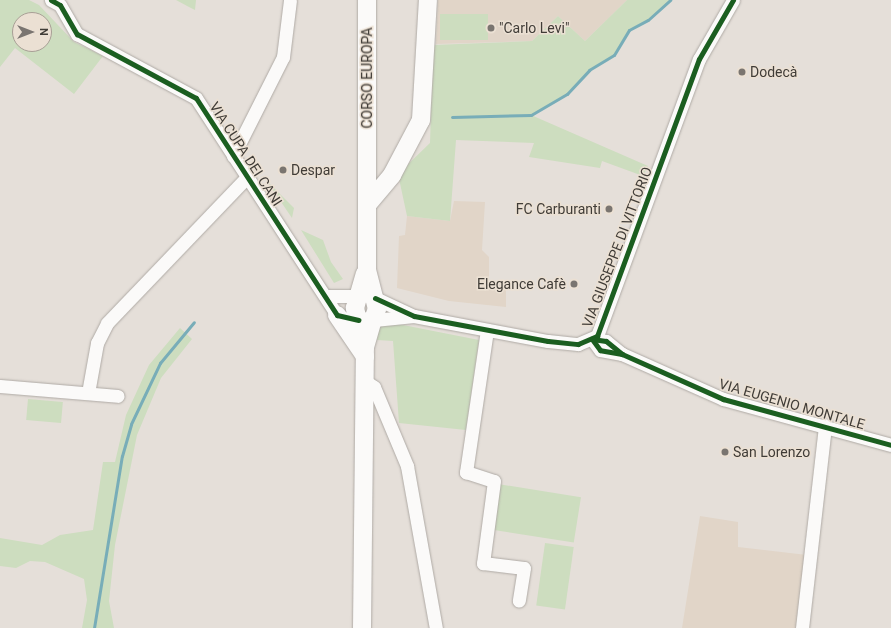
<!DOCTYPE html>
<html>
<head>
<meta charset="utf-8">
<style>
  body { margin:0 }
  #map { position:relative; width:891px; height:628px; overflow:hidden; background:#e5dfd9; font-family:Roboto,sans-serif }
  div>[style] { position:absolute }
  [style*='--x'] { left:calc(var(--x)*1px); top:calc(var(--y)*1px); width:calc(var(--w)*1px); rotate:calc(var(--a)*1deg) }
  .built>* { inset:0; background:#e1d5c8 }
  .green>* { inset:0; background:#cdddbf; transform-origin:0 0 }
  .stream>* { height:3px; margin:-1.5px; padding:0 1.5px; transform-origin:1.5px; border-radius:1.5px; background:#78adb8 }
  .roads { filter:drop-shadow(0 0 1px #afaaa5) drop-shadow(0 0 1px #afaaa5) }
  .street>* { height:13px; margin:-6.5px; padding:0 6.5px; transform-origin:6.5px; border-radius:6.5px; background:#fbfaf9 }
  .secondary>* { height:18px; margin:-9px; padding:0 9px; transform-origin:9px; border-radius:9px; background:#fbfaf9 }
  .cycleway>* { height:5px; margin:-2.5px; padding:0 2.5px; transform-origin:2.5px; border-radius:2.5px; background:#1b5e20 }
  .dots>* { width:11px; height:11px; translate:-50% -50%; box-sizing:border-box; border:2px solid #ebe0d3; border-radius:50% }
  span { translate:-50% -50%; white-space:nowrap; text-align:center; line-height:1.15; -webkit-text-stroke:3px #ebe0d3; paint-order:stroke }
  .poi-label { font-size:14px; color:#403c37 }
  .left { translate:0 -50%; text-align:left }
  .right { translate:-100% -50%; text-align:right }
  .street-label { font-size:14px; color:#403c37 }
  .north { position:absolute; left:12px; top:12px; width:40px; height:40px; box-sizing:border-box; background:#ebe0d3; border:1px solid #a79e95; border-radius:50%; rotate:90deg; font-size:11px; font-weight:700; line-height:16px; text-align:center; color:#403c37 }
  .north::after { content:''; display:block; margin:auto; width:14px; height:18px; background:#7a7570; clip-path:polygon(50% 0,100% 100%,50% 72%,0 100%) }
</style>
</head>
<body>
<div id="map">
  <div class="built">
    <i style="clip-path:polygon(438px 0,627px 0,585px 41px,558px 16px,532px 41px,436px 44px)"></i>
    <i style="clip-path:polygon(454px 201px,485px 202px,482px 250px,489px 257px,489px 284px,506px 285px,506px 307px,449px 301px,397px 288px,399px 236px,405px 235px,407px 216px,450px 221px)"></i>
    <i style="clip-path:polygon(700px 516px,738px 522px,738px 547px,807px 555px,796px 628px,682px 628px)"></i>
  </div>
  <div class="green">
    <i style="clip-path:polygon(evenodd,0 0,29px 0,39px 5px,74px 42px,103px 56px,74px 94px,15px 48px,0 67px,0 0,20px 20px,44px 20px,44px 44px,20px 44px,20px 20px)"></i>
    <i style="clip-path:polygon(176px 0,196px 0,195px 10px,189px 7px)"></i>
    <i style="clip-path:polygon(627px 0,670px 0,648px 20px,629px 30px,615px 55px,589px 70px,567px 94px,531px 115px,648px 166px,643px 176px,602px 161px,600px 168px,529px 157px,534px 143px,456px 140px,450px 221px,407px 216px,398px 174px,430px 143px,433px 45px,532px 41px,558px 16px,585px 41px)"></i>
    <i style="left:440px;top:14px;width:48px;height:26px"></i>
    <i style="clip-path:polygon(266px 180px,294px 208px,292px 218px)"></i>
    <i style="clip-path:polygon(301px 230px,323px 240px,331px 262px,343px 279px,334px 283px)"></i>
    <i style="clip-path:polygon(378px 324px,398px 324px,479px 340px,466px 430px,399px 423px,393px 341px,377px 340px)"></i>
    <i style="clip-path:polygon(180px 328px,192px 339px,161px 378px,137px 435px,115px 545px,109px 601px,114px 628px,82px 628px,87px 600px,84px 579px,45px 562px,30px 561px,16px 568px,0 566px,0 538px,42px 545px,60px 535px,93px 530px,103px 462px,115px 462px,126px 415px,149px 365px)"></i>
    <i style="left:28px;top:399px;width:35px;height:21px;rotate:5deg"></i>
    <i style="left:498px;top:484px;width:84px;height:46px;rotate:9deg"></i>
    <i style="left:545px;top:543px;width:29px;height:63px;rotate:8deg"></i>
  </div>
  <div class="stream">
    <i style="--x:452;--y:117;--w:79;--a:-1.5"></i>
    <i style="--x:531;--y:115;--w:42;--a:-30.3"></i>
    <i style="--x:567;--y:94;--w:33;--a:-47"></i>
    <i style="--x:589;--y:70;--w:29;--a:-31"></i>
    <i style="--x:614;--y:55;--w:29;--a:-59"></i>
    <i style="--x:629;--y:30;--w:21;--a:-28"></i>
    <i style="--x:648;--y:20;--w:30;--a:-42"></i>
    <i style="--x:94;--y:628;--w:174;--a:-80.8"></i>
    <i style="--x:122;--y:456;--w:33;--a:-74"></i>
    <i style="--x:131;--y:424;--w:68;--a:-64.6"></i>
    <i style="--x:160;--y:363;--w:53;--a:-50.3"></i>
  </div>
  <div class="roads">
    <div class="street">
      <i style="--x:51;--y:0;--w:10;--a:29"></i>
      <i style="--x:60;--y:5;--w:34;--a:60"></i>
      <i style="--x:77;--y:34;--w:135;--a:28.3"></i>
      <i style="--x:196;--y:98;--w:259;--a:57"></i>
      <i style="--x:337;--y:315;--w:8;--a:23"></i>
      <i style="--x:233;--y:156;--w:111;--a:-63.2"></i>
      <i style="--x:283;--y:57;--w:57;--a:-83"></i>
      <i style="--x:327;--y:296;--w:33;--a:0"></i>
      <i style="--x:375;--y:298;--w:43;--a:24.8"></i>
      <i style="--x:414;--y:316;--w:136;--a:10.6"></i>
      <i style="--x:548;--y:341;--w:30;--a:6"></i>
      <i style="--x:578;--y:344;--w:21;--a:-23"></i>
      <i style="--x:597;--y:336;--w:295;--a:-69.8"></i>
      <i style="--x:699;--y:59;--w:68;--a:-60"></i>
      <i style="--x:374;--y:320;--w:40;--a:-5.7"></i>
      <i style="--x:487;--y:330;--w:144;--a:98.4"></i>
      <i style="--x:466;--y:472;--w:29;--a:18"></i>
      <i style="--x:494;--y:481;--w:83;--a:97.6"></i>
      <i style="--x:483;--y:563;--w:41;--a:7"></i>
      <i style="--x:524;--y:568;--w:33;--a:99"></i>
      <i style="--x:622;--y:354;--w:22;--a:-170"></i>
      <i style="--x:600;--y:350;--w:14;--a:-126"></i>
      <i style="--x:592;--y:339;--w:14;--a:8"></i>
      <i style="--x:606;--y:341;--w:21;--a:39"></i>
      <i style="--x:622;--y:354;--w:111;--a:24"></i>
      <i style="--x:723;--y:399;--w:174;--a:15.3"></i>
      <i style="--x:365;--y:381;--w:11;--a:34"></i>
      <i style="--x:374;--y:387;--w:86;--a:67.3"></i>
      <i style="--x:407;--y:466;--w:165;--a:79.9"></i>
      <i style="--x:0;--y:386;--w:118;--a:4.8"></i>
      <i style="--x:88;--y:393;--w:51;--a:-79.8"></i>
      <i style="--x:97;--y:343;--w:22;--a:-63"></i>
      <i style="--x:107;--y:323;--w:202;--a:-46.2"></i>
      <i style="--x:802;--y:628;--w:204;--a:-83.5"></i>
    </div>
    <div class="secondary">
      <i style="--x:367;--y:205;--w:39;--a:-50"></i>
      <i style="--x:392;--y:175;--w:62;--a:-62.2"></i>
      <i style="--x:421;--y:120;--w:120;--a:-86.7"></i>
      <i style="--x:337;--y:315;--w:50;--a:55.7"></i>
      <i style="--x:359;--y:321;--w:13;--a:4"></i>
      <i style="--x:372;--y:322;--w:14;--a:-69"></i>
      <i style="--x:377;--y:309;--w:40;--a:-104.4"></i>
      <i style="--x:367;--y:270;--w:270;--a:-90"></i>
      <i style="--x:361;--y:331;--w:24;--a:-105"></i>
      <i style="--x:355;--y:308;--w:35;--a:-74"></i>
      <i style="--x:362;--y:628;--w:281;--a:-89.4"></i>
      <i style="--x:365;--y:347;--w:26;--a:-74"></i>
    </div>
  </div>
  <div class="cycleway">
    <i style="--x:51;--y:0;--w:10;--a:29"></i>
    <i style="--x:60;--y:5;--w:34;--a:60"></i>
    <i style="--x:77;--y:34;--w:135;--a:28.3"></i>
    <i style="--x:196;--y:98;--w:259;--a:57"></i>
    <i style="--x:337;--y:315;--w:22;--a:13"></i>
    <i style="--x:375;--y:298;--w:43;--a:24.8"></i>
    <i style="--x:414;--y:316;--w:136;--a:10.6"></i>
    <i style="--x:548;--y:341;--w:30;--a:6"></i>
    <i style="--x:578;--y:344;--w:21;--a:-23"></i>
    <i style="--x:597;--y:336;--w:295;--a:-69.8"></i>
    <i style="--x:699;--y:59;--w:68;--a:-60"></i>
    <i style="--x:622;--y:354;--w:22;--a:-170"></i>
    <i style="--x:600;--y:350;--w:14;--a:-126"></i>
    <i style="--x:592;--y:339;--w:14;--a:8"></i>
    <i style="--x:606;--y:341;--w:21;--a:39"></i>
    <i style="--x:622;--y:354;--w:111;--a:24"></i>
    <i style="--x:723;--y:399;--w:174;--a:15.3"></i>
  </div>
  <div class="dots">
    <i style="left:491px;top:28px;background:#7a7570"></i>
    <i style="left:742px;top:72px;background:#7a7570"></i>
    <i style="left:283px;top:170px;background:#7a7570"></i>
    <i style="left:609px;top:209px;background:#7a7570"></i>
    <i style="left:574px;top:284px;background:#7a7570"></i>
    <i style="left:725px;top:452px;background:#7a7570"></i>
  </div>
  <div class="poi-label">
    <span class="left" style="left:499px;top:28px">"Carlo Levi"</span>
    <span class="left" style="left:750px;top:72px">Dodecà</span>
    <span class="left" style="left:291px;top:170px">Despar</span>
    <span class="right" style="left:601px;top:209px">FC Carburanti</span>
    <span class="right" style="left:566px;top:284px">Elegance Cafè</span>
    <span class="left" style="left:733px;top:452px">San Lorenzo</span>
  </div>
  <div class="street-label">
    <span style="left:367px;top:78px;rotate:-90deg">CORSO EUROPA</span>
    <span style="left:246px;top:154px;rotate:57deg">VIA CUPA DEI CANI</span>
    <span style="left:617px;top:247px;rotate:-69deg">VIA GIUSEPPE DI VITTORIO</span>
    <span style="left:792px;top:404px;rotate:16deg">VIA EUGENIO MONTALE</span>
  </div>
  <div class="north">N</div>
</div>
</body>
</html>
